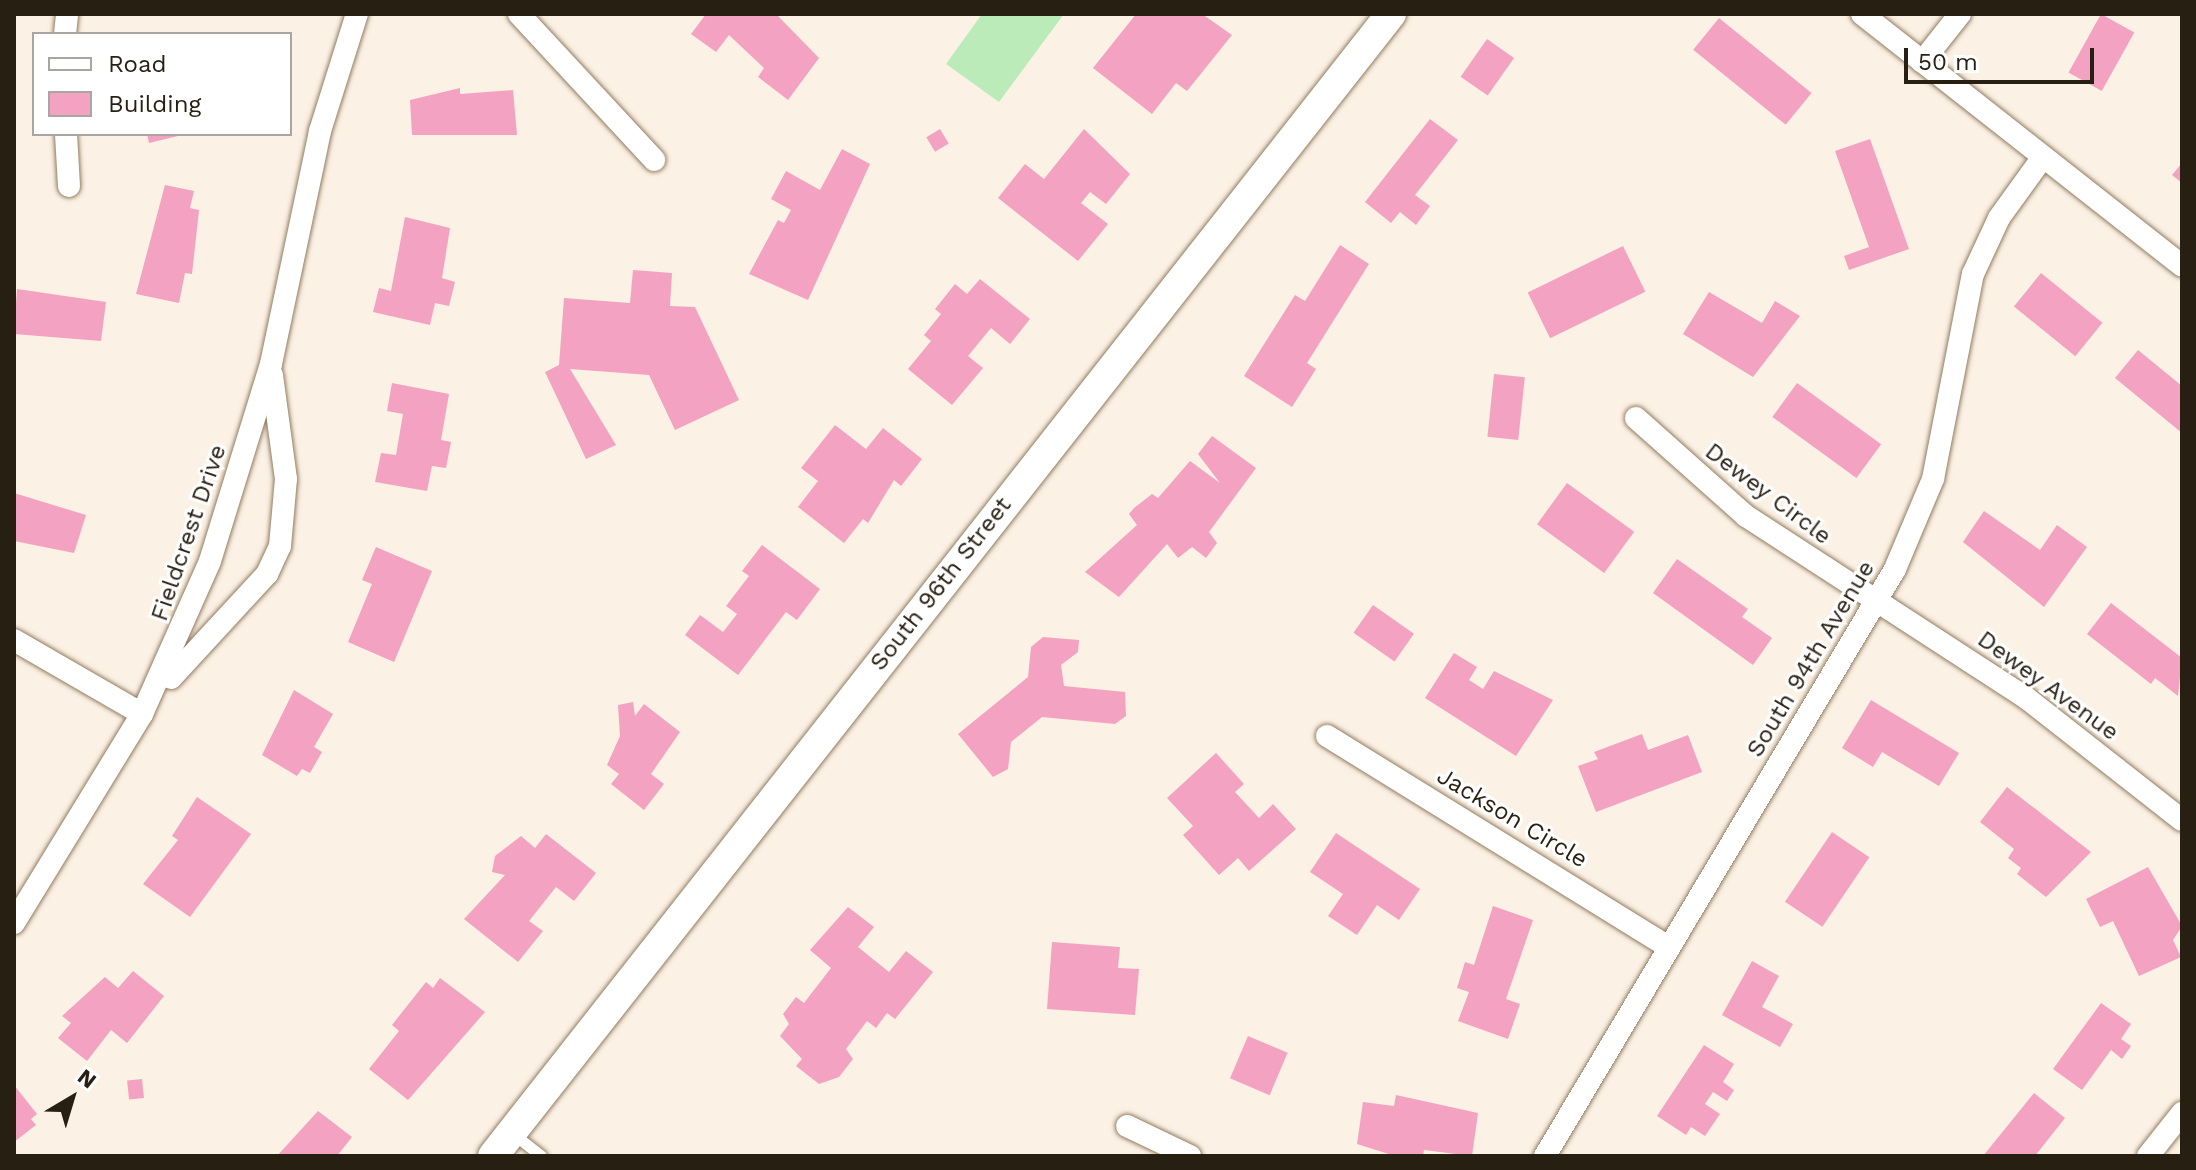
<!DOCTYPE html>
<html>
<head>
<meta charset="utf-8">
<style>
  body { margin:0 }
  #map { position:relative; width:2196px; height:1170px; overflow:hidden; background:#fbf1e4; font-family:"Work Sans",sans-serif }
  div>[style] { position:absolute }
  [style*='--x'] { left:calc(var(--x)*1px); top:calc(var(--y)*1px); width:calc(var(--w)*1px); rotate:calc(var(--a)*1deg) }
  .green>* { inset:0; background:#bcebba }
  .building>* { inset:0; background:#f4a2c1; transform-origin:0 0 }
  .roads { filter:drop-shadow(0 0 2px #937c60) drop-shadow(0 0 2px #937c60) }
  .lane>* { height:11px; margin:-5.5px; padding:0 5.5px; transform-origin:5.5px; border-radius:5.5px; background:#fff }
  .street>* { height:22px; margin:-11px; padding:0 11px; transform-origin:11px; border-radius:11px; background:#fff }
  .secondary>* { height:30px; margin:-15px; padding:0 15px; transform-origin:15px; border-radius:15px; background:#fff }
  span { translate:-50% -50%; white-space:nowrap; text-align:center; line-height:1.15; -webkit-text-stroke:6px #fff; paint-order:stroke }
  .street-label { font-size:24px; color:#281f13 }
  .frame { position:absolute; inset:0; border:16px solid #281f13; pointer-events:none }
  .legend { position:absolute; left:32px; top:32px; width:260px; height:104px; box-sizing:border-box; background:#fff; border:2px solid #a9a5a1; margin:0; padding:10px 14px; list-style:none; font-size:24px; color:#281f13 }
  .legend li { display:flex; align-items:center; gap:16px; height:40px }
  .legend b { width:40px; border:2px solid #a9a5a1 }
  .north { position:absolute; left:32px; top:1058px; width:80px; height:80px; -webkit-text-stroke:6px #fff; paint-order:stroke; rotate:38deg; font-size:22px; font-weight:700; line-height:32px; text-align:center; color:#281f13 }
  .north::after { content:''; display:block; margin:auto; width:28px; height:36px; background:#281f13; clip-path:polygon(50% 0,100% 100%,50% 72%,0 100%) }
  .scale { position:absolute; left:1904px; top:48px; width:190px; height:36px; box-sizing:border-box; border:4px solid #281f13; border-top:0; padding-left:10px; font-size:24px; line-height:28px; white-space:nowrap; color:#281f13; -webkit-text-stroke:6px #fff; paint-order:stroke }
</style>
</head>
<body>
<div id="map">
  <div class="green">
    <i style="clip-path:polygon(982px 14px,1064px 14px,999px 102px,946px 64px)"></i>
  </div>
  <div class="building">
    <i style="clip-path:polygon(706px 14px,776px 14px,819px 58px,788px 100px,758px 77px,764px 68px,729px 35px,716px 52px,691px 34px)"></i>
    <i style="clip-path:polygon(1136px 14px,1202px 14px,1232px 35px,1187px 91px,1176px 83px,1152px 114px,1093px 68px)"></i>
    <i style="left:2101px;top:14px;width:38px;height:67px;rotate:29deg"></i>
    <i style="left:1719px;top:18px;width:119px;height:41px;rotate:39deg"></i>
    <i style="left:1487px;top:39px;width:33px;height:46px;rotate:35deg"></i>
    <i style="clip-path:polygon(460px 88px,460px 94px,513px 90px,517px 135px,412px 135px,410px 100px)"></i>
    <i style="clip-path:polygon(1430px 119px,1458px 140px,1415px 195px,1430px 206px,1416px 225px,1400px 212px,1391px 223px,1365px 202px)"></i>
    <i style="left:940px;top:129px;width:17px;height:16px;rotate:59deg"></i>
    <i style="clip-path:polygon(1084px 129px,1130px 174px,1106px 204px,1090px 192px,1081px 203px,1108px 224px,1078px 261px,998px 198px,1025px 164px,1044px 179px)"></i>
    <i style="clip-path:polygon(147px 134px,182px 134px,182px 135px,149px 143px)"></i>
    <i style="clip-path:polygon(1870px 139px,1909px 249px,1849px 270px,1844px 256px,1869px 247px,1835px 151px)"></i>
    <i style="clip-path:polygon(842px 149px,870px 164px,808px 300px,749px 274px,778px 220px,784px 223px,791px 210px,771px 199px,786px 171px,820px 190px)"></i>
    <i style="clip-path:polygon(2182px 163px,2182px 183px,2172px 175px)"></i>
    <i style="clip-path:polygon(165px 185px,194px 191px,190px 208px,199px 210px,192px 274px,185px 273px,179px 303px,136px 294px)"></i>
    <i style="clip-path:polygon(405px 217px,450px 228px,442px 278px,455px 282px,449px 306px,435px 303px,430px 325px,373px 312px,379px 288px,391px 291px)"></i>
    <i style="clip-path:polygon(1340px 245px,1369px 264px,1307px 363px,1316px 369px,1292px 407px,1244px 376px,1295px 295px,1305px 301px)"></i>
    <i style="left:1623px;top:246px;width:51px;height:106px;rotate:64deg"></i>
    <i style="clip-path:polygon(633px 270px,672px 273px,670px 306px,695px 307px,739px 400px,675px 430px,649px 375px,570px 369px,616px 445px,586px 459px,545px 372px,559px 365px,564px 298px,630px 303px)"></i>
    <i style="left:2041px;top:273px;width:79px;height:43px;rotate:39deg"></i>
    <i style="clip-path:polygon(980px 279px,1030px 319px,1010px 344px,991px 328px,968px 356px,983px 368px,952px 405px,908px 369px,931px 341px,924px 335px,941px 314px,935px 309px,955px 284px,967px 294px)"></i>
    <i style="clip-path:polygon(17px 289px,106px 302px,101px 341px,14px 334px)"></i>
    <i style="clip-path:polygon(1709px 292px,1762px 323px,1775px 301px,1800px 316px,1753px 377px,1683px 334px)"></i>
    <i style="clip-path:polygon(2138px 350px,2182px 386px,2182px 433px,2115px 378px)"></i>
    <i style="left:1494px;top:374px;width:31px;height:63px;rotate:6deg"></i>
    <i style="clip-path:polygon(392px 383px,449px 394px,441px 440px,451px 442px,446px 468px,432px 466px,427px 491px,375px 482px,381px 453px,396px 455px,403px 414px,387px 411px)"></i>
    <i style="left:1797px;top:383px;width:104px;height:42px;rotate:36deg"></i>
    <i style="clip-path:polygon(835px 425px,866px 449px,883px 428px,922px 459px,901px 486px,894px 480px,868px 523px,863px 519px,844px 543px,798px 507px,818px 481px,801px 468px)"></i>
    <i style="clip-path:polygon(1212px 436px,1256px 468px,1209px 532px,1217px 543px,1206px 558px,1192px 547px,1178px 558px,1167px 544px,1119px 597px,1085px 572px,1137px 525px,1129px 514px,1134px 508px,1152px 494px,1158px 498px,1190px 461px,1220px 483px,1198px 454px)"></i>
    <i style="left:1567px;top:483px;width:83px;height:51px;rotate:36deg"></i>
    <i style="clip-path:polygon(14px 493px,86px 515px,74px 553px,14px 541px)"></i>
    <i style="clip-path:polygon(1984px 511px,2040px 550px,2057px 525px,2087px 547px,2044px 607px,1963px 542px)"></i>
    <i style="clip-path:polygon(762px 545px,820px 589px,797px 620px,786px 612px,738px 675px,685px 635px,700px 615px,723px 632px,737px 614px,726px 606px,749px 576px,742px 571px)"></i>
    <i style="clip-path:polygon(376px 547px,432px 571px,394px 662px,348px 642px,372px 584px,362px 580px)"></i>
    <i style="clip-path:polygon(1677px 559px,1748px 609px,1742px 617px,1772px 638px,1753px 665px,1653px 593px)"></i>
    <i style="clip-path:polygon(2111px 603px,2182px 658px,2178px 696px,2155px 678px,2151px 684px,2087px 634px)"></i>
    <i style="left:1373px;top:605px;width:50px;height:34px;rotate:35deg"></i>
    <i style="clip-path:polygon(1043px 637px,1079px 640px,1078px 652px,1061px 665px,1064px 686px,1125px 692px,1126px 716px,1115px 724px,1042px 717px,1011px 742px,1008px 769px,993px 777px,958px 734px,1028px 677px,1031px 647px)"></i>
    <i style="clip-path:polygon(1454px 653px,1477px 667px,1469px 680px,1483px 689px,1494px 671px,1553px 700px,1516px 756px,1425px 698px)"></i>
    <i style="clip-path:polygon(294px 690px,333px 714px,314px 747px,322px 752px,310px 773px,302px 769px,297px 776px,262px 755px)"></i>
    <i style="clip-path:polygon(1871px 700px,1959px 753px,1939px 786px,1882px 752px,1873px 767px,1842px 748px)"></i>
    <i style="clip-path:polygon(633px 702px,635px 716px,644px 704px,680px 732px,651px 774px,664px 784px,644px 810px,611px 784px,619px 774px,607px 765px,620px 736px,618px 705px)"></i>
    <i style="clip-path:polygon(1642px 734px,1648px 750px,1688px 735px,1702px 772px,1596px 812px,1578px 766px,1598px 759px,1594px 752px)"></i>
    <i style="clip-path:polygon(1216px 753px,1244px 784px,1235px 792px,1259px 818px,1273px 804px,1296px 829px,1249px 871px,1238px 858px,1219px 875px,1183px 835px,1193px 826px,1167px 798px)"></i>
    <i style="clip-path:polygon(2007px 787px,2091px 852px,2046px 897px,2017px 874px,2021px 868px,2008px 858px,2014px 849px,1980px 822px)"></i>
    <i style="clip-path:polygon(197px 797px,251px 834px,190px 917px,143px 884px,178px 840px,172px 836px)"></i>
    <i style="left:1832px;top:832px;width:45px;height:84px;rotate:34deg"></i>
    <i style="clip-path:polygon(1336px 833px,1420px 889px,1399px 920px,1377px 905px,1357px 935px,1328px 916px,1343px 894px,1310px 872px)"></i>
    <i style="clip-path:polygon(546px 834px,596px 873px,574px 901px,556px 887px,529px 921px,543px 931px,518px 962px,464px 919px,505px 875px,492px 872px,495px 856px,521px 836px,535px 848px)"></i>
    <i style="clip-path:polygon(2148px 867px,2182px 926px,2173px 940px,2181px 957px,2139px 976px,2113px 921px,2100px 927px,2086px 899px)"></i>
    <i style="clip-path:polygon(1493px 906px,1533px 920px,1506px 999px,1520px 1004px,1508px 1039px,1458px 1021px,1469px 992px,1457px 988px,1465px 962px,1474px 965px)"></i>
    <i style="clip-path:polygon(848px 907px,874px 927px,858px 947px,889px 972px,906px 951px,933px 972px,895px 1019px,887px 1013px,876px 1028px,867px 1021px,846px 1049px,853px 1059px,839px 1077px,819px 1084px,796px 1066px,802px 1059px,780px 1036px,789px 1024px,783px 1014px,796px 997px,804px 1003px,831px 968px,810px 950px)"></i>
    <i style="clip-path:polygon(1052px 942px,1120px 947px,1118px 968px,1139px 969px,1135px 1015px,1047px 1009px)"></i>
    <i style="clip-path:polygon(1752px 961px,1779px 976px,1762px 1007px,1793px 1024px,1780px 1047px,1722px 1015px)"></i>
    <i style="clip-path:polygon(133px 971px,164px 996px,127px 1043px,111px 1030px,87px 1061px,58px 1038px,71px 1023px,62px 1016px,105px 977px,118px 988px)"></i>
    <i style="clip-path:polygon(440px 978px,485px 1012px,408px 1100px,369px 1069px,399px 1031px,392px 1025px,426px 982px,433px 988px)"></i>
    <i style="clip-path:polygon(2101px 1003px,2131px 1024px,2121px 1039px,2131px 1046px,2122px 1059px,2111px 1050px,2082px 1090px,2053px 1069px)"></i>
    <i style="left:1248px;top:1036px;width:43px;height:46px;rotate:23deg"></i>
    <i style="clip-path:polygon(1704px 1045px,1734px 1064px,1723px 1082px,1734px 1090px,1727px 1101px,1713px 1092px,1705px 1104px,1720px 1114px,1705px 1136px,1691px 1127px,1686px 1135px,1657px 1116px)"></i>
    <i style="left:142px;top:1079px;width:19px;height:15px;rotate:84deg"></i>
    <i style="clip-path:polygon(14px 1085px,37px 1114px,31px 1119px,36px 1125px,14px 1142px)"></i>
    <i style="clip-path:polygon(2034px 1093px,2065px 1118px,2035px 1156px,1983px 1156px)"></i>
    <i style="clip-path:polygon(1396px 1095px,1478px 1113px,1472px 1156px,1424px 1150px,1423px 1156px,1395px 1156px,1357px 1144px,1363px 1102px,1394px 1106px)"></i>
    <i style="clip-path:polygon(318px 1111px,352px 1137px,337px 1156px,277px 1156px)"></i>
  </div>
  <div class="roads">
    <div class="lane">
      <i style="--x:512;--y:1133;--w:37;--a:38"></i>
    </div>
    <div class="street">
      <i style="--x:519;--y:14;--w:199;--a:47.2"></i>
      <i style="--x:1862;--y:14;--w:407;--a:38.2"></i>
      <i style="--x:65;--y:34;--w:20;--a:-84"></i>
      <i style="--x:1922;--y:62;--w:61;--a:-51.6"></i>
      <i style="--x:66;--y:134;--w:52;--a:86.7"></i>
      <i style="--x:1636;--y:418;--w:147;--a:41.7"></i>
      <i style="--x:1746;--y:516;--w:333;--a:33"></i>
      <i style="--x:2025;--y:697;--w:199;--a:38.1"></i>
      <i style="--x:14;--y:640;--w:148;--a:30"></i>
      <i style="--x:171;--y:678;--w:142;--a:-47.3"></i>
      <i style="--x:267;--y:574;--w:31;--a:-65"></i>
      <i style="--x:280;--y:546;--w:67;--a:-84.9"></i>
      <i style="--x:286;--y:479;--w:105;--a:-97.7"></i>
      <i style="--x:1327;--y:736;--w:402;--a:31.7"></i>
      <i style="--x:14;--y:923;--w:245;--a:-58.5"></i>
      <i style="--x:142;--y:714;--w:167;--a:-66"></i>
      <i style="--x:210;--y:561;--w:206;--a:-72.8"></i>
      <i style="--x:271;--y:364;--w:238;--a:-78.1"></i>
      <i style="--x:320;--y:131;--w:123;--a:-72.5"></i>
      <i style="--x:1127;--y:1126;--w:70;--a:25.5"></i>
      <i style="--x:1545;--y:1156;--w:683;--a:-59.19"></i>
      <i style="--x:1895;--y:569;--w:98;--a:-67.1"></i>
      <i style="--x:1933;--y:479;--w:209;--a:-79"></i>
      <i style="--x:1973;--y:274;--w:62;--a:-65.1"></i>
      <i style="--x:1999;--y:218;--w:75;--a:-54.2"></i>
      <i style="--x:2148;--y:1156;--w:55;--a:-51.7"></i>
    </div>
    <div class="secondary">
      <i style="--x:493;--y:1156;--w:1453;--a:-51.82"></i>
    </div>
  </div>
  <div class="street-label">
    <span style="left:1768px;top:494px;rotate:37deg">Dewey Circle</span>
    <span style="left:189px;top:533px;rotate:-71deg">Fieldcrest Drive</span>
    <span style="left:941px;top:584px;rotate:-52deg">South 96th Street</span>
    <span style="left:1811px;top:659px;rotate:-59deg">South 94th Avenue</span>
    <span style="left:2048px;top:686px;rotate:36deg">Dewey Avenue</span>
    <span style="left:1512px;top:818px;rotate:31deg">Jackson Circle</span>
  </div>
  <div class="frame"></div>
  <ul class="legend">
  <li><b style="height:10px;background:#fff"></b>Road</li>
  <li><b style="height:22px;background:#f4a2c1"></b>Building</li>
  </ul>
  <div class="north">N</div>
  <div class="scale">50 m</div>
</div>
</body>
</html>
